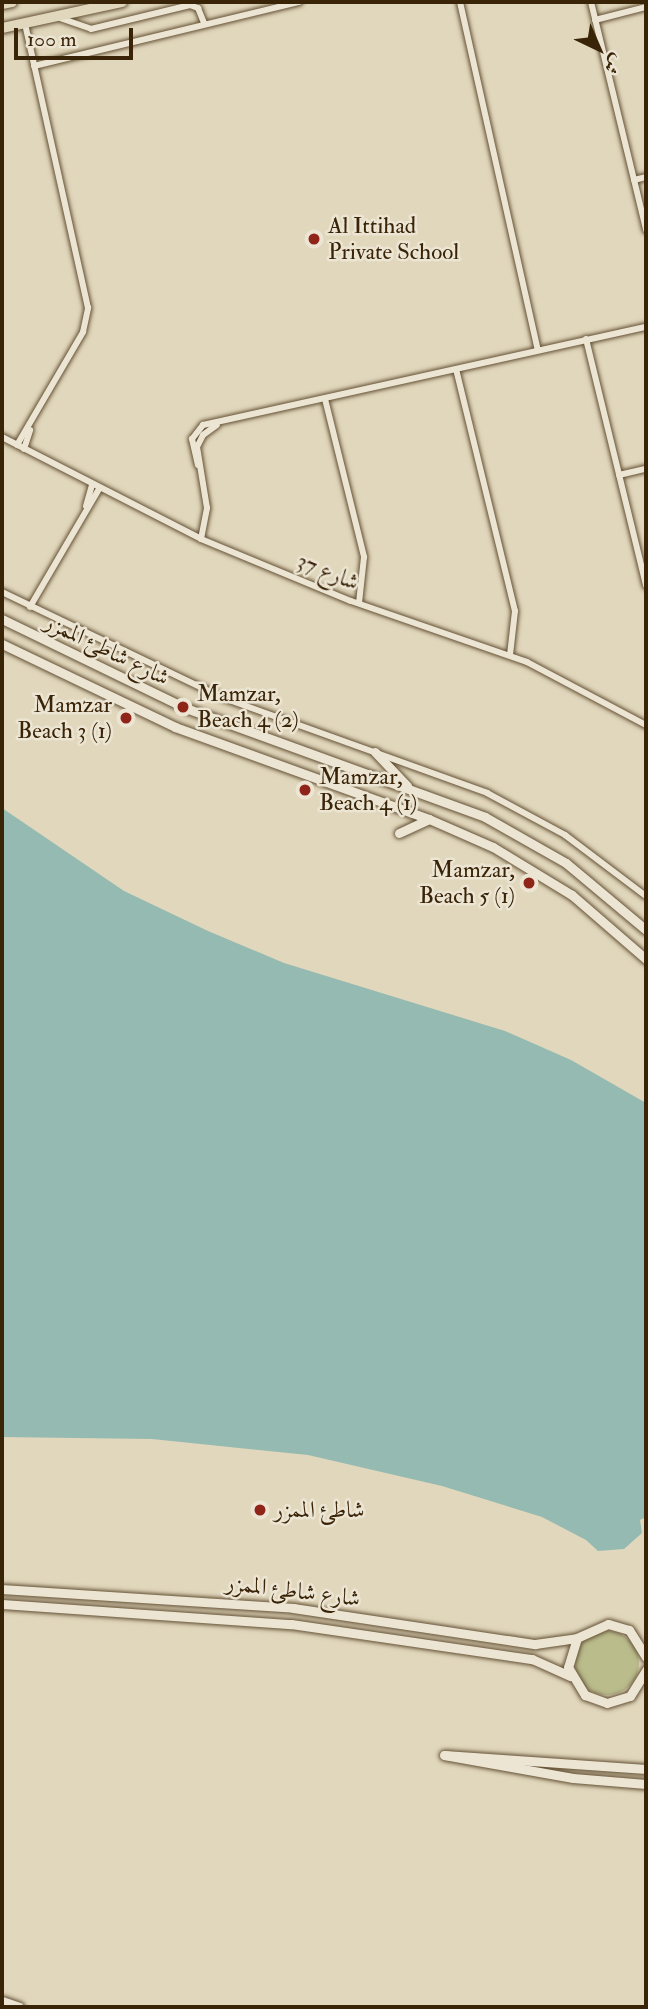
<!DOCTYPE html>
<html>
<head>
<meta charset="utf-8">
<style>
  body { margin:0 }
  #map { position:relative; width:648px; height:2009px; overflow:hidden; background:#e1d7bc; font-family:"IM FELL Double Pica",Amiri,serif }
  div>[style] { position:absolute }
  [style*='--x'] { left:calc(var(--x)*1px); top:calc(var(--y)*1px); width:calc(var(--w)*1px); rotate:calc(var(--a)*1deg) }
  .green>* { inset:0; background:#babc8c }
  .round { border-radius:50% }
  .water>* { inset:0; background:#94bab1 }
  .roads { filter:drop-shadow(0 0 2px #645135) drop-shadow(0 0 2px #645135) }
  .street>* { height:6px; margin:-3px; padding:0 3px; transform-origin:3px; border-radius:3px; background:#ece5d3 }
  .secondary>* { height:9px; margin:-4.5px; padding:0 4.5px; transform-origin:4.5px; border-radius:4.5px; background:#ece5d3 }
  .primary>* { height:10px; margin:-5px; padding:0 5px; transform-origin:5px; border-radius:5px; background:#e1d7bc }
  .dots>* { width:19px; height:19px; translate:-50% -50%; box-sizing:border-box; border:4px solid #ece5d3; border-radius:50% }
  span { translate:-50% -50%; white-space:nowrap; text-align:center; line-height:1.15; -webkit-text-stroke:5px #ece5d3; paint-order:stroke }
  .poi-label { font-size:23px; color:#3a2408 }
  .left { translate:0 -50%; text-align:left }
  .right { translate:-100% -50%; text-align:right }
  .street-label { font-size:23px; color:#3a2408 }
  .frame { position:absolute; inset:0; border:4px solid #3a2408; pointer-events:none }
  .north { position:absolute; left:564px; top:14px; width:70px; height:70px; -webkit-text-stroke:5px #ece5d3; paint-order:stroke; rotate:136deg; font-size:19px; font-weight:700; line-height:28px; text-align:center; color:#3a2408 }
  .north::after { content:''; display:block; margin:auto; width:24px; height:32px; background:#3a2408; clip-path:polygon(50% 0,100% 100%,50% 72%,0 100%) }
  .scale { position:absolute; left:14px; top:28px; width:119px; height:32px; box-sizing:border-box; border:4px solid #3a2408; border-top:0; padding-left:9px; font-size:21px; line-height:24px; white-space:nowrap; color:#3a2408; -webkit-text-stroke:5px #ece5d3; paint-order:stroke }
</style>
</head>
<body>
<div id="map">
  <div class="green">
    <i class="round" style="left:575px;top:1631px;width:64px;height:64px"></i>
  </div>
  <div class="water">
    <i style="clip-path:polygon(2px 808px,124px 891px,208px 931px,284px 963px,505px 1031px,571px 1060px,646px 1103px,646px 1517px,640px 1520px,642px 1533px,624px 1549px,598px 1551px,586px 1540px,542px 1517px,442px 1486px,308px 1455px,152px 1439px,2px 1437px)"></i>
  </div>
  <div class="roads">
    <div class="street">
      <i style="--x:460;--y:2;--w:357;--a:77.4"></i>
      <i style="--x:591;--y:2;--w:235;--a:76.4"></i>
      <i style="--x:57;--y:17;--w:36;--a:19"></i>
      <i style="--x:91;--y:29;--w:102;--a:-13.6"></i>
      <i style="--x:190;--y:5;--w:9;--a:21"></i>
      <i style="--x:198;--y:8;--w:16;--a:68"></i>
      <i style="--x:595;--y:20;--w:53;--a:-14.3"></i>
      <i style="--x:34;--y:66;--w:273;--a:-13.6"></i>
      <i style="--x:634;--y:180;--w:12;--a:-14"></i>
      <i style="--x:586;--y:339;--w:254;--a:76.3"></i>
      <i style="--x:456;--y:369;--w:249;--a:76.3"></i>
      <i style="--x:515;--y:611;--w:44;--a:96.5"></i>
      <i style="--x:325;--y:399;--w:163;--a:76.1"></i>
      <i style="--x:364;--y:557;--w:46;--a:96.2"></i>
      <i style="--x:2;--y:437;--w:224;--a:27.1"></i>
      <i style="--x:201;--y:539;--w:162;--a:22.5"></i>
      <i style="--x:351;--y:601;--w:186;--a:19.1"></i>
      <i style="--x:527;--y:662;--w:135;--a:27.9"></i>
      <i style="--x:17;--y:445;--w:131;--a:-59.7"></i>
      <i style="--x:83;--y:332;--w:25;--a:-78"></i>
      <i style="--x:88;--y:308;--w:291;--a:-102.5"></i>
      <i style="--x:24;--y:449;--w:20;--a:-72"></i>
      <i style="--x:198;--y:465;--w:27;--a:-103"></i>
      <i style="--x:192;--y:439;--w:18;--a:-52"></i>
      <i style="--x:203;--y:425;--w:454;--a:-12.5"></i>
      <i style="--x:619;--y:475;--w:28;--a:-13"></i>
      <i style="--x:86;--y:506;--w:22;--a:-74"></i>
      <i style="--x:201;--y:539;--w:32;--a:-79"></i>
      <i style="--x:207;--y:508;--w:62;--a:-99.3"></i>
      <i style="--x:197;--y:447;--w:13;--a:-63"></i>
      <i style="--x:203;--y:435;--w:17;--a:-36"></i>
      <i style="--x:2;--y:592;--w:243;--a:25.6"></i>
      <i style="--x:221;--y:697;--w:283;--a:19.8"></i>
      <i style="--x:487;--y:793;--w:89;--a:28.3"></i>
      <i style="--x:565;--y:835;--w:101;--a:37"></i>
      <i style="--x:30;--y:607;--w:137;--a:-59.7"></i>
    </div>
    <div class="secondary">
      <i style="--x:2;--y:619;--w:201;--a:25.9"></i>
      <i style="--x:183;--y:707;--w:321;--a:20"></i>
      <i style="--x:485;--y:817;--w:93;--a:29.6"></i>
      <i style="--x:566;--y:863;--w:104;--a:39.9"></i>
      <i style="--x:2;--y:644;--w:192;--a:25.6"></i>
      <i style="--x:175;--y:727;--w:270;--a:19.9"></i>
      <i style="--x:429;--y:819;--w:70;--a:23.6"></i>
      <i style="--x:493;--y:847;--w:92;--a:31.3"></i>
      <i style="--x:572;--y:895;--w:98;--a:40.9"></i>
      <i style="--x:375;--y:752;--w:47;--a:46.7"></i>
      <i style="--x:399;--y:833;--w:33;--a:-25"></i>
      <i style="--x:2;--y:1589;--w:292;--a:3.7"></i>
      <i style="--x:293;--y:1608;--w:245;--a:8.5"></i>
      <i style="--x:535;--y:1644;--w:42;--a:-8.1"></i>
      <i style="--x:2;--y:1604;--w:290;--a:4"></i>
      <i style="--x:291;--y:1624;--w:244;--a:8.3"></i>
      <i style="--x:532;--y:1659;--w:42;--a:24.1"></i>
      <i style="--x:646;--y:1657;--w:32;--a:-122"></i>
      <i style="--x:629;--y:1630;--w:22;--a:-164"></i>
      <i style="--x:608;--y:1624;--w:34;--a:156"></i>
      <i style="--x:577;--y:1638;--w:30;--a:107"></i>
      <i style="--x:568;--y:1667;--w:33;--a:59"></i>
      <i style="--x:585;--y:1695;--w:23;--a:20"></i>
      <i style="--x:607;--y:1703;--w:24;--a:-17"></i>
      <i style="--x:630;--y:1696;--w:31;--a:-58"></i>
      <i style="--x:646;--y:1769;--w:202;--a:-176"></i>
      <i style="--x:444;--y:1755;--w:131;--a:10.1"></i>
      <i style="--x:573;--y:1778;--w:73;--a:4.7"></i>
      <i style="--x:2;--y:2001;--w:18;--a:19"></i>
    </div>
    <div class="primary">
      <i style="--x:2;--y:4;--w:10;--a:-11"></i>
      <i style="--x:2;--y:28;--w:123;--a:-12.2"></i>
    </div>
  </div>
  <div class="dots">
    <i style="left:314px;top:239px;background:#8f2418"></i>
    <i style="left:183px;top:707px;background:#8f2418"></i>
    <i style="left:126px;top:718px;background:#8f2418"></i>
    <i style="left:305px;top:790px;background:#8f2418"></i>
    <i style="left:529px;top:883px;background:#8f2418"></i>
    <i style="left:260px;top:1510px;background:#8f2418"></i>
  </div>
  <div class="poi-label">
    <span class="left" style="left:328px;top:239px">Al Ittihad<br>Private School</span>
    <span class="left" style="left:197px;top:707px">Mamzar,<br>Beach 4 (2)</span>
    <span class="right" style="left:112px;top:718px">Mamzar<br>Beach 3 (1)</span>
    <span class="left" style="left:319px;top:790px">Mamzar,<br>Beach 4 (1)</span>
    <span class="right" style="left:515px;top:883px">Mamzar,<br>Beach 5 (1)</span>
    <span class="left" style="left:274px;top:1510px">شاطئ الممزر</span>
  </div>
  <div class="street-label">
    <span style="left:328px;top:572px;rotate:22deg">شارع 37</span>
    <span style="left:107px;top:650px;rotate:26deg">شارع شاطئ الممزر</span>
    <span style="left:293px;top:1591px;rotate:7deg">شارع شاطئ الممزر</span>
  </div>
  <div class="frame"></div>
  <div class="north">ش</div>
  <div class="scale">100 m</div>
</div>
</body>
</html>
